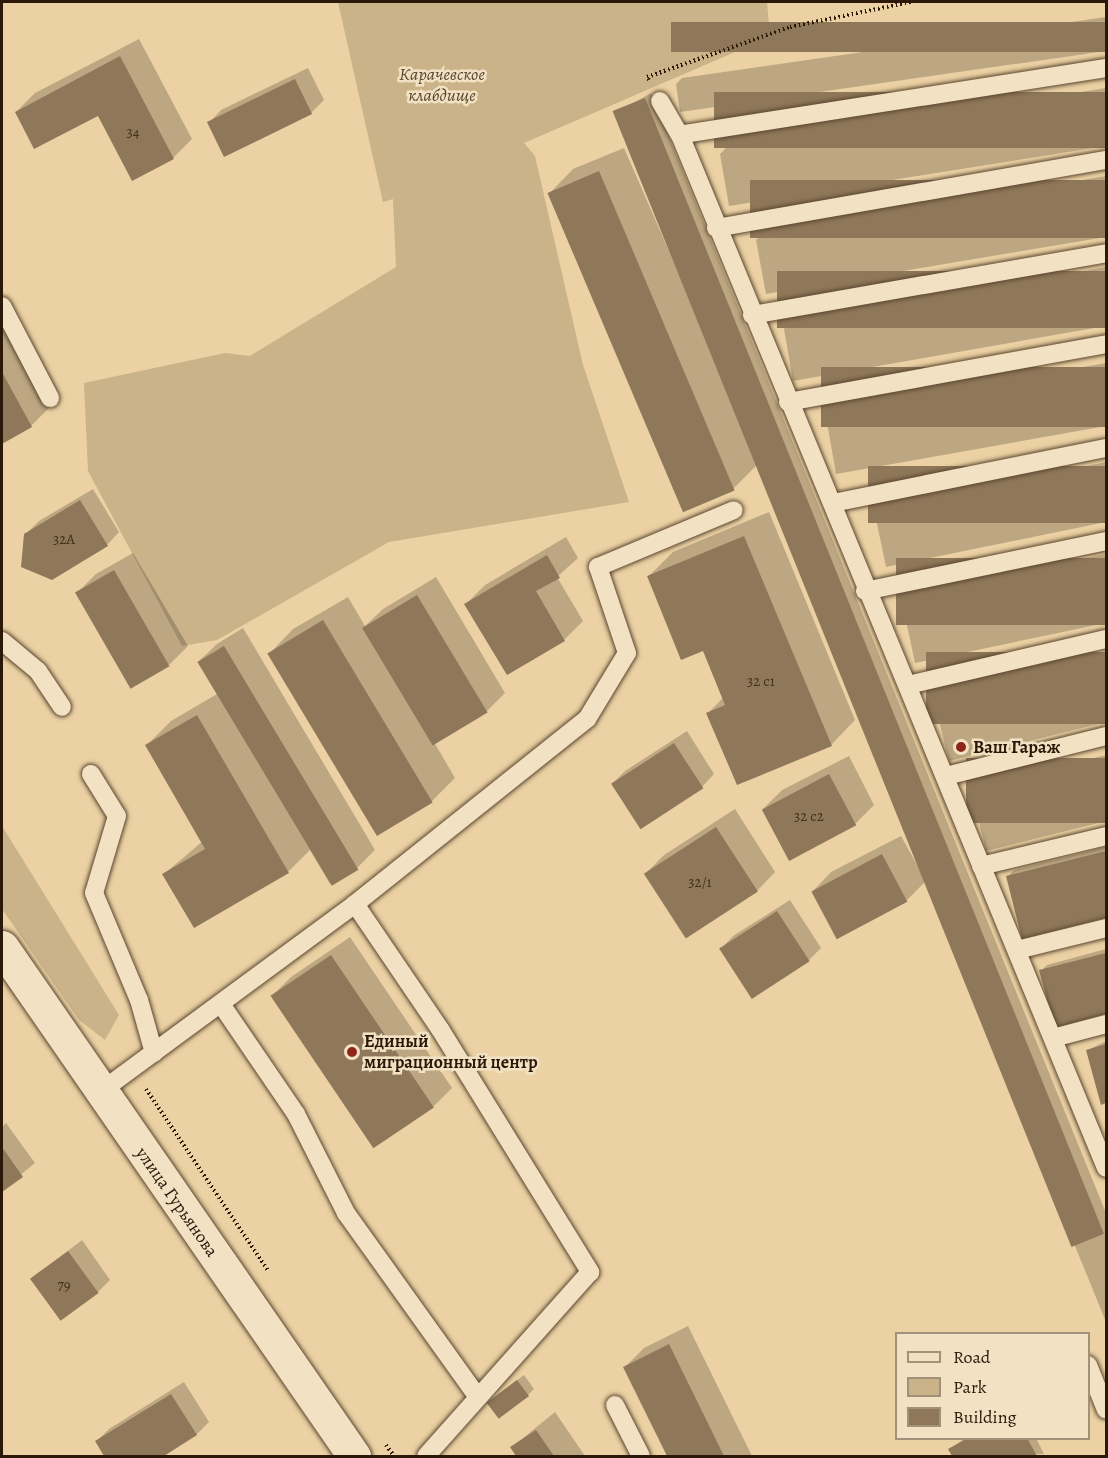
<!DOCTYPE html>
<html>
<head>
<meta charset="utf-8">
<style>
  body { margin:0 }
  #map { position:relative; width:1108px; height:1458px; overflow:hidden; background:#ebd1a3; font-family:Alegreya,serif }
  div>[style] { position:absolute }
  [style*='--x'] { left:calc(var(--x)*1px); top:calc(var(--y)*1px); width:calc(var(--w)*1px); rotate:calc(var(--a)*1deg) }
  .green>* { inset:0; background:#cab289 }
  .shadow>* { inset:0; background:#0003 }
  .building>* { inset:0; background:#8f7859; transform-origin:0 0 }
  .path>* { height:4px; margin-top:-2px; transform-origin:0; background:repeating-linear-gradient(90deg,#2b1809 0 1.5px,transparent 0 4.5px) }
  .roads { filter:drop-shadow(0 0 2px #5b4630) drop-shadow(0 0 2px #5b4630) }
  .lane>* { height:18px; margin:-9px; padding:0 9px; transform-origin:9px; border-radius:9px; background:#f2e1c3 }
  .secondary>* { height:33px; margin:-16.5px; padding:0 16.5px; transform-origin:16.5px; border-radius:16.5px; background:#f2e1c3 }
  .dots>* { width:16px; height:16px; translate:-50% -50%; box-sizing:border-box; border:3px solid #f2e1c3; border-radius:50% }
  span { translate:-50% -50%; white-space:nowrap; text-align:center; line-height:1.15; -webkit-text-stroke:5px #f2e1c3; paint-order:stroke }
  .number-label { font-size:15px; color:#44301d }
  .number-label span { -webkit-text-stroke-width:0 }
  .park-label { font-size:18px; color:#5b462f; font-style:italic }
  .poi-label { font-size:18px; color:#2b1809; font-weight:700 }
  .left { translate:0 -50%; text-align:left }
  .street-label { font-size:18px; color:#2b1809 }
  .frame { position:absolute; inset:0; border:3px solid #2b1809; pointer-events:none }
  .legend { position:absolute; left:895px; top:1332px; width:195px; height:108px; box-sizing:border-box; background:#f2e1c3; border:2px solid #a29179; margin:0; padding:8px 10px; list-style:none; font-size:18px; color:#2b1809 }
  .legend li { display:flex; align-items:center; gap:12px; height:30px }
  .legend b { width:30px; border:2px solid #a29179 }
</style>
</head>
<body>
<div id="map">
  <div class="green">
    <i style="clip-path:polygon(338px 2px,767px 2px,770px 37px,524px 143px,535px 156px,583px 365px,629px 502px,389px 542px,217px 640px,182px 646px,88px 471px,84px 383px,225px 353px,250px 356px,396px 267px,393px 199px,383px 202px)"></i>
    <i style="clip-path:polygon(2px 826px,119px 1015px,105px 1040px,79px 1020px,2px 909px)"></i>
  </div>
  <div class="shadow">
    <i style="clip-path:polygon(1106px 17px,1106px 51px,680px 112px,676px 84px,682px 78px)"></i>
    <i style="clip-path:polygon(139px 39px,192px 139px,173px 158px,98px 114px,16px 112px,35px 93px)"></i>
    <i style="clip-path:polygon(308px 68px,324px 100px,311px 113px,209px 123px,221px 110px)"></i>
    <i style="clip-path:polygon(1106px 88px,1106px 146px,729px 206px,720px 154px,726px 148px)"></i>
    <i style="clip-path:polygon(651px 93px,1106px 1213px,1106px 1322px,757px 465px,732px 490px,549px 194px,573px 169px,624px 148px,689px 297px,615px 113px)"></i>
    <i style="clip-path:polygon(1106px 176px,1106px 237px,766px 294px,756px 240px,762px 234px)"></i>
    <i style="clip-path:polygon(1106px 267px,1106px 326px,793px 381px,784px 329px,790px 323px)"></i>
    <i style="clip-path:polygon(2px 305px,56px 401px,31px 426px,2px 442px)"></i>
    <i style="clip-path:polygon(1106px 363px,1106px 426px,836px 474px,826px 417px,832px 411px)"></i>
    <i style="clip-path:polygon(1106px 462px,1106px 522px,886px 567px,875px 514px,881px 508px)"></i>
    <i style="clip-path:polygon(93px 489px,119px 532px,107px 545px,26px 534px,39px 521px)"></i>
    <i style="clip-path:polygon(769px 512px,855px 720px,831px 745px,708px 713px,724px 697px,704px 649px,648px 577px,673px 552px)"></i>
    <i style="clip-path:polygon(566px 537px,578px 558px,557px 577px,583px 621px,564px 640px,466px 604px,485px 585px)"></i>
    <i style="clip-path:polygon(133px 553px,188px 646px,169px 665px,77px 593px,96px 574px)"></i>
    <i style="clip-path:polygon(1106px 554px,1106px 623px,915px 663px,902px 602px,908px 596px)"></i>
    <i style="clip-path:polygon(436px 577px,505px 693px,486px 712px,434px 742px,455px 778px,431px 802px,269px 654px,293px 629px,348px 597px,365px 626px,383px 609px)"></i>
    <i style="clip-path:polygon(243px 628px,375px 850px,356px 869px,330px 884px,310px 850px,288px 872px,164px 874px,203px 841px,147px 745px,171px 721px,217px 694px,198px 662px,217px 644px)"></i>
    <i style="clip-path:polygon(1106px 649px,938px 692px,938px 695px,1106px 654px,1106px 722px,949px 761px,933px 696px,939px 690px)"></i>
    <i style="clip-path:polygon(687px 731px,714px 774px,702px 787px,613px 783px,625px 771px)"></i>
    <i style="clip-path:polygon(1106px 755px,1106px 821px,986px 851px,972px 793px,978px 787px)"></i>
    <i style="clip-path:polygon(849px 756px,874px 805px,855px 824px,763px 809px,782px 790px)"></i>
    <i style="clip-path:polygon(735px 809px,775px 872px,757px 891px,645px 874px,664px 855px)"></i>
    <i style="clip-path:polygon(901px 836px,926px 881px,906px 901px,813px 891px,831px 872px)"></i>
    <i style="clip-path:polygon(1106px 847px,1106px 916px,1024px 937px,1008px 876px,1014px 870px)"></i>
    <i style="clip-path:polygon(790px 900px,821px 948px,809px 960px,721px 949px,733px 936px)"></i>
    <i style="clip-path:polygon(350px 937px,452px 1088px,433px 1107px,272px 996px,291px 977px)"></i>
    <i style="clip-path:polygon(1106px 949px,1106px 1012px,1056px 1026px,1041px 971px,1047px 965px)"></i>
    <i style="clip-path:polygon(1106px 1041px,1106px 1102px,1102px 1103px,1088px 1050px)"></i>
    <i style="clip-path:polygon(6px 1123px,35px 1163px,2px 1190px,2px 1127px)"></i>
    <i style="clip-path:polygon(82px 1240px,110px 1280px,98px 1292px,32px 1279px)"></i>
    <i style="clip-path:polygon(688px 1326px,752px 1456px,669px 1456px,625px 1367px,644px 1348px)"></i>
    <i style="clip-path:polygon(524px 1375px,534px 1389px,528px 1395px,488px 1402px)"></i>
    <i style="clip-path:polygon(184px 1382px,209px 1422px,197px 1434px,161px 1456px,106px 1456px,96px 1442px,109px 1429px)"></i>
    <i style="clip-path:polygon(555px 1412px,585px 1456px,518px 1456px,512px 1447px)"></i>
    <i style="clip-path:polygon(965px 1438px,1036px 1438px,1044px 1454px,954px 1456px,950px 1449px)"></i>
  </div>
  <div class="building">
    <i style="left:1106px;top:22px;width:30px;height:435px;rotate:90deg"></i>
    <i style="clip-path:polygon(120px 56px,174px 159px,132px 181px,98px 116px,34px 149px,15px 112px)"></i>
    <i style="left:295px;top:79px;width:39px;height:98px;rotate:64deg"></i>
    <i style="left:1106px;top:92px;width:56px;height:392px;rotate:90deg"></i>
    <i style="left:645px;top:98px;width:1225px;height:35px;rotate:68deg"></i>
    <i style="left:599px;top:171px;width:347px;height:56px;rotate:67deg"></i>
    <i style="left:1106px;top:180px;width:58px;height:356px;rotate:90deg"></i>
    <i style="left:1106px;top:271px;width:57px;height:329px;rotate:90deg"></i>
    <i style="left:1106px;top:367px;width:60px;height:285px;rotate:90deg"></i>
    <i style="clip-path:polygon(2px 372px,32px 427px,2px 444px)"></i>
    <i style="left:1106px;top:466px;width:57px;height:238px;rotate:90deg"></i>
    <i style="clip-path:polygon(80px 500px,108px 546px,52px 580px,21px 567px,24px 534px)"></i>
    <i style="clip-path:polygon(744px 536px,832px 746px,737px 785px,706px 713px,725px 705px,703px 651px,681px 660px,647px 576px)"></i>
    <i style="clip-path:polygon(547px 555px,560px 578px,536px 591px,565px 641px,507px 675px,464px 604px)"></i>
    <i style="left:1106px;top:558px;width:67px;height:210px;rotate:90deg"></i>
    <i style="left:114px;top:570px;width:111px;height:45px;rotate:60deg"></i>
    <i style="left:417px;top:595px;width:137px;height:64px;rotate:59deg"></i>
    <i style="left:323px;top:620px;width:213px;height:65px;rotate:59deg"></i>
    <i style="left:224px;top:646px;width:261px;height:31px;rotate:59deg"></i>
    <i style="left:1106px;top:652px;width:72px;height:180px;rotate:90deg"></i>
    <i style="clip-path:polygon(197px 715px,289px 873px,194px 928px,162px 874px,205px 849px,145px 745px)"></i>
    <i style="left:674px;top:743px;width:54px;height:75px;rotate:57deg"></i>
    <i style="left:1106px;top:758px;width:65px;height:140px;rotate:90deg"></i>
    <i style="left:829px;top:774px;width:58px;height:76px;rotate:62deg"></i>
    <i style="left:716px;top:827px;width:77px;height:86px;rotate:57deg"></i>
    <i style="clip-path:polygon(1106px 851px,1106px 918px,1022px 939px,1006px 876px)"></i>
    <i style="left:882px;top:854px;width:54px;height:80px;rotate:62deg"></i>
    <i style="left:777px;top:911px;width:60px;height:69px;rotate:57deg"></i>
    <i style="clip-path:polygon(1106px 953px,1106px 1014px,1055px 1028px,1039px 970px)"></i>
    <i style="left:331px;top:955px;width:184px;height:73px;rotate:56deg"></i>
    <i style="clip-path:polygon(1106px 1044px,1106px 1103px,1101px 1105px,1086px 1050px)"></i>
    <i style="clip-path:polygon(2px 1147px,23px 1177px,2px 1192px)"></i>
    <i style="left:68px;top:1251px;width:52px;height:47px;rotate:54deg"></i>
    <i style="clip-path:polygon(669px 1344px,724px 1456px,667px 1456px,623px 1367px)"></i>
    <i style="left:517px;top:1380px;width:20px;height:38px;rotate:53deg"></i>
    <i style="clip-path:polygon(171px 1394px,197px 1435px,164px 1456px,104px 1456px,95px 1441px)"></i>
    <i style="clip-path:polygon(536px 1430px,554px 1456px,516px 1456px,510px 1447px)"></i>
    <i style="clip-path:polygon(968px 1438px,1027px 1438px,1037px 1456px,952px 1456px,948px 1449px)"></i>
  </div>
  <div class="path">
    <i style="--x:649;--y:80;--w:4;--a:-124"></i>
    <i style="--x:647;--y:77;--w:151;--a:-19.3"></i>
    <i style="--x:790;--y:27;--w:124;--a:-11.7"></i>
    <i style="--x:146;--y:1089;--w:220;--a:56.1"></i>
    <i style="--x:386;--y:1445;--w:14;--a:54"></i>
  </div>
  <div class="roads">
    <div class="lane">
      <i style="--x:1106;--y:68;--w:431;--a:171.1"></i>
      <i style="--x:680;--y:135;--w:1117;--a:67.59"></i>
      <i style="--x:660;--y:101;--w:39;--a:60"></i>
      <i style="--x:716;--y:228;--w:396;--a:-9.9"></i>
      <i style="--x:2;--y:306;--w:104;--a:62.4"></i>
      <i style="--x:752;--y:315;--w:359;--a:-9.9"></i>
      <i style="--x:788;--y:402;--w:323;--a:-10.3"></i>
      <i style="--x:833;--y:503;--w:278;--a:-11.4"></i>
      <i style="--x:865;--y:591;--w:246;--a:-11.7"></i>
      <i style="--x:2;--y:641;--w:47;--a:39.8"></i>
      <i style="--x:38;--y:671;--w:43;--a:56.3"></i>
      <i style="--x:908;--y:685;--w:203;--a:-13.1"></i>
      <i style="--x:91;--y:774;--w:49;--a:58.2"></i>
      <i style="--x:117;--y:816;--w:80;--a:106.6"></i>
      <i style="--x:94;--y:893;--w:116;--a:67.2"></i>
      <i style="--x:139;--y:1000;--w:55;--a:74.2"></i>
      <i style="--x:946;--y:776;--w:165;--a:-14"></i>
      <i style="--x:981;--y:866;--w:129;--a:-13.5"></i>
      <i style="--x:355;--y:904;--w:151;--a:55.8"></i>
      <i style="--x:440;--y:1029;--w:286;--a:58.3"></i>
      <i style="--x:590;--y:1272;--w:246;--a:131.7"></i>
      <i style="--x:1017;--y:950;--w:92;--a:-13.9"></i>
      <i style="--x:221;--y:1004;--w:133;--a:55.7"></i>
      <i style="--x:296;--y:1114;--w:111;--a:63.2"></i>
      <i style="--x:346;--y:1213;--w:225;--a:54.4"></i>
      <i style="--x:1053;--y:1038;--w:55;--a:-14.8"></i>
      <i style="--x:100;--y:1092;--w:317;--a:-36.4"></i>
      <i style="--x:355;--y:904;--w:297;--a:-38.6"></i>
      <i style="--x:587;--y:719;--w:77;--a:-58.8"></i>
      <i style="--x:627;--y:653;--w:91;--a:-108.6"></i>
      <i style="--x:598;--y:567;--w:147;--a:-22.7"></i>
      <i style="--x:1088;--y:1365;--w:48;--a:68.2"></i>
      <i style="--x:615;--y:1405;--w:57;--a:63"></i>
    </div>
    <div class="secondary">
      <i style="--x:2;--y:947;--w:619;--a:55.33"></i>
    </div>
  </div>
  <div class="dots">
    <i style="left:961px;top:747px;background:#8f2418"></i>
    <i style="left:352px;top:1052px;background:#8f2418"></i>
  </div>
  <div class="number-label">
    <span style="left:133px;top:133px">34</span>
    <span style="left:64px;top:540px">32А</span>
    <span style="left:761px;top:682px">32 с1</span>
    <span style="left:809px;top:817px">32 с2</span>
    <span style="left:700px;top:883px">32/1</span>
    <span style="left:64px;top:1286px">79</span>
  </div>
  <div class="park-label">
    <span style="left:442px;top:85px">Карачевское<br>клабдище</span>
  </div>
  <div class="poi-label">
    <span class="left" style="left:973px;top:747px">Ваш Гараж</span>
    <span class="left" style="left:364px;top:1052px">Единый<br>миграционный центр</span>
  </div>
  <div class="street-label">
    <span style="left:177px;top:1202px;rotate:55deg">улица Гурьянова</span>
  </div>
  <div class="frame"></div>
  <ul class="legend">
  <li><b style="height:8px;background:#f2e1c3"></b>Road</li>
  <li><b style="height:16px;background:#cab289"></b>Park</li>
  <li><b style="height:16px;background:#8f7859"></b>Building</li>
  </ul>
</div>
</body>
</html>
